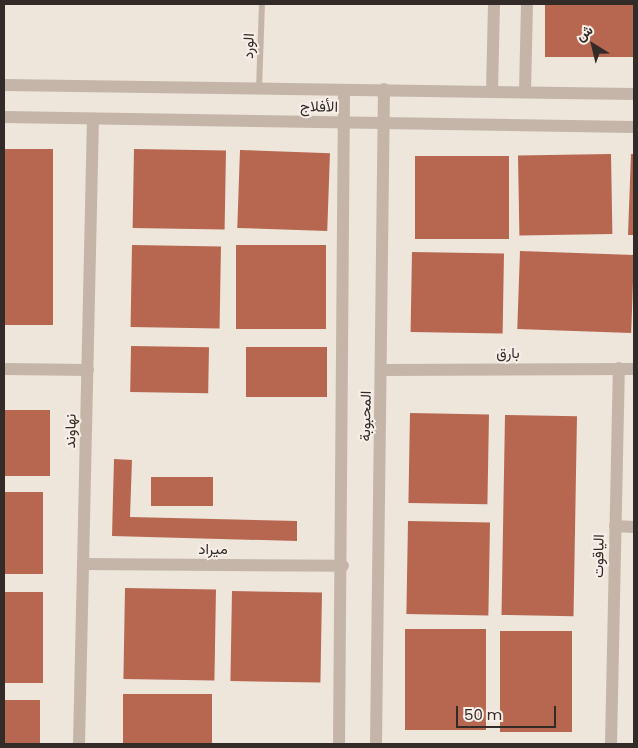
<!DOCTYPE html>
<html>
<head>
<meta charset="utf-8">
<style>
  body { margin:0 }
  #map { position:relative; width:638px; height:748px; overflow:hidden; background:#eee5db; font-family:Poppins,Vazirmatn,sans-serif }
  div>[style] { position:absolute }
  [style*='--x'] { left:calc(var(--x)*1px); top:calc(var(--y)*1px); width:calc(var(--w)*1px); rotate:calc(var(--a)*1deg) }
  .building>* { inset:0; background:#b76750; transform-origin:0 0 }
  .service>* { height:6px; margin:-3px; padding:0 3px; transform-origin:3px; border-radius:3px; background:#c5b5a9 }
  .minor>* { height:12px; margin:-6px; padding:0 6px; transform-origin:6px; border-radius:6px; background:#c5b5a9 }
  .tertiary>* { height:12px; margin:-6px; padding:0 6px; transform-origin:6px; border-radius:6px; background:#c5b5a9 }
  span { translate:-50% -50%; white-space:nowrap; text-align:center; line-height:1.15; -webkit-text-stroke:4px #f7efe7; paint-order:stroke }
  .street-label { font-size:15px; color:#332b28 }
  .frame { position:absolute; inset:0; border:5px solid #332b28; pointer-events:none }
  .north { position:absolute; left:568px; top:20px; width:50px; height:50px; -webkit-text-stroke:4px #f7efe7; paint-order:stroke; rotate:324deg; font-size:14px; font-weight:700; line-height:20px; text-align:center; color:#332b28 }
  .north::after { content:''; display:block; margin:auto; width:18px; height:22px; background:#332b28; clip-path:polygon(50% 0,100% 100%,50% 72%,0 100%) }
  .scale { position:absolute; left:456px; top:706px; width:100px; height:22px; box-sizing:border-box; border:2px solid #332b28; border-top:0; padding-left:6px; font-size:15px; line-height:18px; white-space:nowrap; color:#332b28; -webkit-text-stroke:4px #f7efe7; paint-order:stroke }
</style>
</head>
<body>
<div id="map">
  <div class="building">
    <i style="left:545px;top:4px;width:89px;height:53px"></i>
    <i style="left:4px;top:149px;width:49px;height:176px"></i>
    <i style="left:134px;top:149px;width:92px;height:79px;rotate:1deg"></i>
    <i style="left:240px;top:150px;width:90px;height:78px;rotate:2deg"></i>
    <i style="left:611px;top:154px;width:80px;height:93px;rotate:89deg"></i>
    <i style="clip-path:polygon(631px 154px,634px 154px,634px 235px,628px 235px)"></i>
    <i style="left:415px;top:156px;width:94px;height:83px"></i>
    <i style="left:132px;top:245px;width:89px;height:82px;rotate:1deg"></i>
    <i style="left:326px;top:245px;width:84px;height:90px;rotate:90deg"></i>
    <i style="left:520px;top:251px;width:114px;height:78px;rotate:2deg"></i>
    <i style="left:412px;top:252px;width:92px;height:80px;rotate:1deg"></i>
    <i style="left:131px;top:346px;width:78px;height:46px;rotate:1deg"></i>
    <i style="left:246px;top:347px;width:81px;height:50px"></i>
    <i style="left:4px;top:410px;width:46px;height:66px"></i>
    <i style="left:410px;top:413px;width:79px;height:90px;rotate:1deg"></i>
    <i style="left:505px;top:415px;width:72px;height:200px;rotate:1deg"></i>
    <i style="clip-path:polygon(114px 459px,132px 460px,130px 517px,297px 521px,297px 541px,112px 536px)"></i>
    <i style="left:151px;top:477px;width:62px;height:29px"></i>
    <i style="left:4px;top:492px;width:39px;height:82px"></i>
    <i style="left:408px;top:521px;width:82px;height:93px;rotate:1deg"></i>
    <i style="left:125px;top:588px;width:91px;height:91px;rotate:1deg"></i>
    <i style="left:232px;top:591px;width:90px;height:90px;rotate:1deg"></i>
    <i style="left:4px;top:592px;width:39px;height:91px"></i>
    <i style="left:405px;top:629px;width:81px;height:101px"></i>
    <i style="left:500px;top:631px;width:72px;height:101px"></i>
    <i style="left:123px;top:694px;width:89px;height:50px"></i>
    <i style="left:4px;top:700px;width:36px;height:44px"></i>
  </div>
  <div class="service">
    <i style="--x:259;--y:89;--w:85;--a:-88"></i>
  </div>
  <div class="minor">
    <i style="--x:492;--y:92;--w:88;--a:-88.7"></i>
    <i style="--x:525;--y:92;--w:88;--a:-88.7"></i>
    <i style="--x:4;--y:369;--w:84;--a:0.7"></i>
    <i style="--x:382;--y:370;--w:252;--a:-0.2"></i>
    <i style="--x:615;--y:526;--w:19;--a:3"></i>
    <i style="--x:83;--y:564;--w:260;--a:0.4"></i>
    <i style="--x:79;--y:744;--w:625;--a:-88.72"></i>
    <i style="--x:339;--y:744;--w:654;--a:-89.56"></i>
    <i style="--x:376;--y:744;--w:655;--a:-89.3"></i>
    <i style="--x:611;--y:744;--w:376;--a:-88.8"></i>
  </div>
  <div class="tertiary">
    <i style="--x:4;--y:85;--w:630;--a:0.82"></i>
    <i style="--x:4;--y:117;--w:630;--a:0.91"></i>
  </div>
  <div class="street-label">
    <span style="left:248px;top:46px;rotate:-88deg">الورد</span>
    <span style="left:319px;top:106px;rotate:1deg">الأفلاج</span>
    <span style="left:508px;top:353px">بارق</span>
    <span style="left:365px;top:416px;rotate:-89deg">المحبوبة</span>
    <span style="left:70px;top:431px;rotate:-89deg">نهاوند</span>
    <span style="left:213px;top:549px">ميراد</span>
    <span style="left:598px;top:556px;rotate:-89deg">الياقوت</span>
  </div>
  <div class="frame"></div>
  <div class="north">ش</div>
  <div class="scale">50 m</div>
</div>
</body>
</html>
